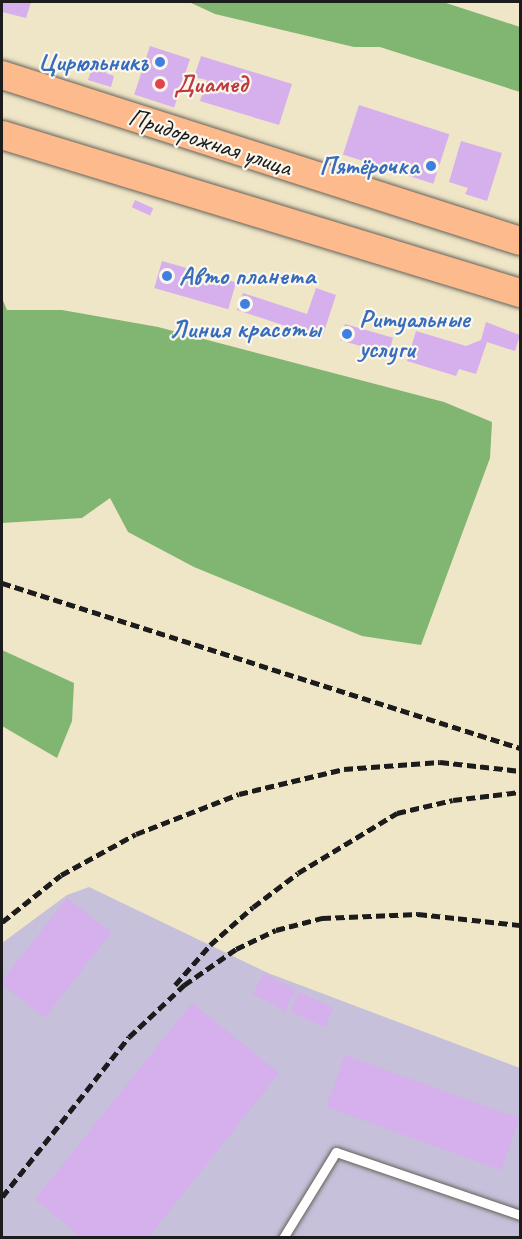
<!DOCTYPE html>
<html>
<head>
<meta charset="utf-8">
<style>
  body { margin:0 }
  #map { position:relative; width:522px; height:1239px; overflow:hidden; background:#efe5c7; font-family:Caveat,sans-serif }
  div>[style] { position:absolute }
  [style*='--x'] { left:calc(var(--x)*1px); top:calc(var(--y)*1px); width:calc(var(--w)*1px); rotate:calc(var(--a)*1deg) }
  .industrial>* { inset:0; background:#c6c0da }
  .forest>* { inset:0; background:#81b672 }
  .building>* { inset:0; background:#d6afed; transform-origin:0 0 }
  .roads { filter:drop-shadow(0 0 2px #666258) drop-shadow(0 0 2px #666258) }
  .lane>* { height:9px; margin:-4.5px; padding:0 4.5px; transform-origin:4.5px; border-radius:4.5px; background:#fff }
  .primary>* { height:28px; margin:-14px; padding:0 14px; transform-origin:14px; border-radius:14px; background:#fcba8d }
  .rail>* { height:4.5px; margin-top:-2.25px; transform-origin:0; background:repeating-linear-gradient(90deg,#1c1c1c 0 9px,transparent 0 13.5px) }
  .dots>* { width:16px; height:16px; translate:-50% -50%; box-sizing:border-box; border:3px solid #fbf7ec; border-radius:50% }
  span { translate:-50% -50%; white-space:nowrap; text-align:center; line-height:1.15; -webkit-text-stroke:4.5px #fbf7ec; paint-order:stroke }
  .shop-label { font-size:26px; color:#366cbe; font-weight:700 }
  .right { translate:-100% -50%; text-align:right }
  .left { translate:0 -50%; text-align:left }
  .health-label { font-size:26px; color:#be3a42; font-weight:700 }
  .street-label { font-size:26px; color:#1c1c1c }
  .frame { position:absolute; inset:0; border:3px solid #1c1c1c; pointer-events:none }
</style>
</head>
<body>
<div id="map">
  <div class="industrial">
    <i style="clip-path:polygon(89px 887px,268px 973px,520px 1068px,520px 1237px,2px 1238px,2px 943px,67px 895px)"></i>
  </div>
  <div class="forest">
    <i style="clip-path:polygon(189px 2px,443px 2px,520px 27px,520px 92px,380px 47px,354px 47px,215px 14px)"></i>
    <i style="clip-path:polygon(2px 298px,7px 310px,62px 310px,158px 327px,444px 402px,492px 422px,490px 458px,421px 645px,362px 636px,194px 567px,128px 532px,110px 498px,82px 518px,2px 523px)"></i>
    <i style="clip-path:polygon(2px 650px,74px 683px,72px 721px,57px 758px,2px 726px)"></i>
  </div>
  <div class="building">
    <i style="clip-path:polygon(2px 2px,31px 2px,26px 18px,2px 12px)"></i>
    <i style="left:150px;top:46px;width:42px;height:51px;rotate:18deg"></i>
    <i style="clip-path:polygon(201px 56px,292px 84px,279px 125px,200px 101px,207px 80px,194px 77px)"></i>
    <i style="clip-path:polygon(95px 58px,109px 63px,106px 73px,114px 76px,111px 87px,88px 80px)"></i>
    <i style="left:359px;top:105px;width:95px;height:52px;rotate:18deg"></i>
    <i style="clip-path:polygon(461px 141px,502px 153px,487px 201px,465px 194px,468px 188px,449px 182px)"></i>
    <i style="left:135px;top:200px;width:20px;height:8px;rotate:24deg"></i>
    <i style="left:162px;top:261px;width:77px;height:28px;rotate:16deg"></i>
    <i style="clip-path:polygon(316px 288px,336px 295px,322px 338px,237px 310px,243px 293px,307px 314px)"></i>
    <i style="clip-path:polygon(486px 322px,520px 335px,515px 351px,487px 342px,476px 374px,459px 369px,456px 376px,407px 361px,416px 331px,466px 346px,481px 340px)"></i>
    <i style="left:345px;top:324px;width:50px;height:17px;rotate:16deg"></i>
    <i style="left:67px;top:898px;width:56px;height:108px;rotate:38deg"></i>
    <i style="left:264px;top:973px;width:36px;height:24px;rotate:28deg"></i>
    <i style="left:299px;top:992px;width:38px;height:21px;rotate:25deg"></i>
    <i style="clip-path:polygon(192px 1003px,279px 1073px,148px 1238px,82px 1238px,35px 1199px)"></i>
    <i style="left:345px;top:1055px;width:186px;height:55px;rotate:20deg"></i>
  </div>
  <div class="roads">
    <div class="lane">
      <i style="--x:283;--y:1238;--w:101;--a:-58.4"></i>
      <i style="--x:336;--y:1152;--w:194;--a:18.9"></i>
    </div>
    <div class="primary">
      <i style="--x:2;--y:75;--w:544;--a:17.77"></i>
      <i style="--x:2;--y:135;--w:542;--a:16.96"></i>
    </div>
  </div>
  <div class="rail">
    <i style="--x:2;--y:583;--w:544;--a:17.67"></i>
    <i style="--x:2;--y:922;--w:75;--a:-38.5"></i>
    <i style="--x:61;--y:875;--w:85;--a:-28.7"></i>
    <i style="--x:136;--y:834;--w:110;--a:-21.2"></i>
    <i style="--x:239;--y:794;--w:108;--a:-13.4"></i>
    <i style="--x:344;--y:769;--w:96;--a:-4.2"></i>
    <i style="--x:440;--y:762;--w:81;--a:6.4"></i>
    <i style="--x:175;--y:985;--w:53;--a:-48.8"></i>
    <i style="--x:210;--y:945;--w:57;--a:-41.5"></i>
    <i style="--x:253;--y:907;--w:56;--a:-37.1"></i>
    <i style="--x:298;--y:873;--w:116;--a:-31.2"></i>
    <i style="--x:397;--y:813;--w:57;--a:-13.1"></i>
    <i style="--x:453;--y:800;--w:67;--a:-6.8"></i>
    <i style="--x:2;--y:1197;--w:204;--a:-51.6"></i>
    <i style="--x:129;--y:1037;--w:76;--a:-43.4"></i>
    <i style="--x:184;--y:985;--w:63;--a:-34.7"></i>
    <i style="--x:236;--y:949;--w:44;--a:-25.4"></i>
    <i style="--x:276;--y:930;--w:48;--a:-14.6"></i>
    <i style="--x:322;--y:918;--w:96;--a:-2.4"></i>
    <i style="--x:418;--y:914;--w:103;--a:6.2"></i>
  </div>
  <div class="dots">
    <i style="left:160px;top:62px;background:#3f7fe0"></i>
    <i style="left:160px;top:84px;background:#e0444e"></i>
    <i style="left:431px;top:166px;background:#3f7fe0"></i>
    <i style="left:167px;top:276px;background:#3f7fe0"></i>
    <i style="left:245px;top:304px;background:#3f7fe0"></i>
    <i style="left:347px;top:334px;background:#3f7fe0"></i>
  </div>
  <div class="shop-label">
    <span class="right" style="left:148px;top:62px">Цирюльникъ</span>
    <span class="right" style="left:419px;top:166px">Пятёрочка</span>
    <span class="left" style="left:179px;top:276px">Авто планета</span>
    <span class="left" style="left:359px;top:334px">Ритуальные<br>услуги</span>
    <span style="left:245px;top:329px">Линия красоты</span>
  </div>
  <div class="health-label">
    <span class="left" style="left:174px;top:84px">Диамед</span>
  </div>
  <div class="street-label">
    <span style="left:210px;top:142px;rotate:18deg">Придорожная улица</span>
  </div>
  <div class="frame"></div>
</div>
</body>
</html>
